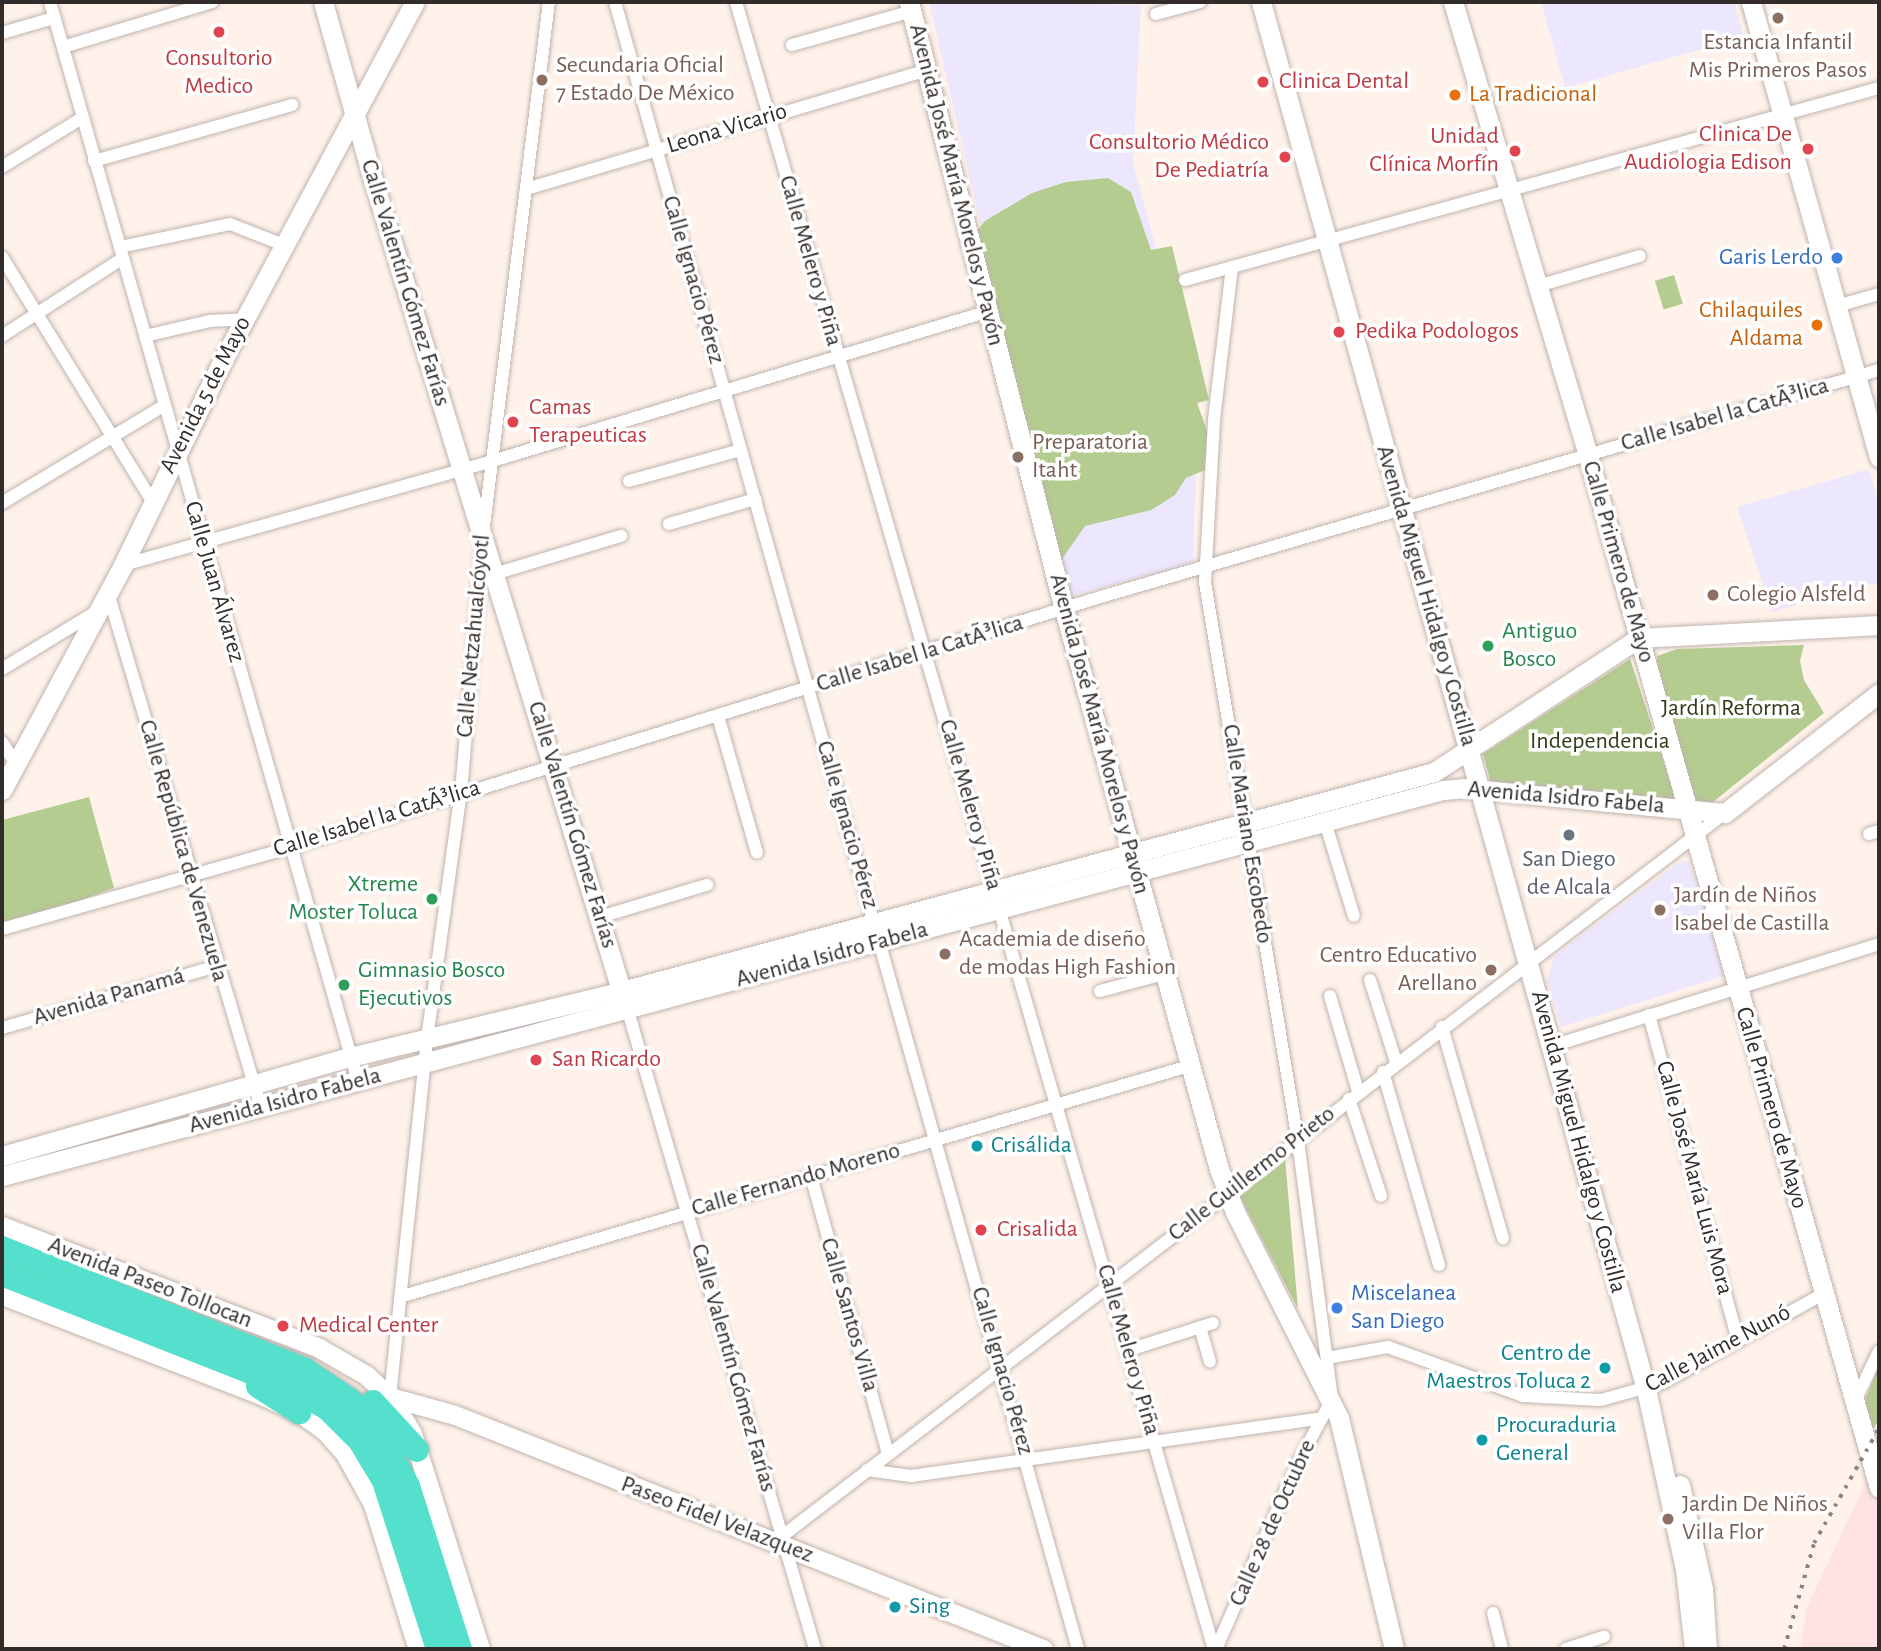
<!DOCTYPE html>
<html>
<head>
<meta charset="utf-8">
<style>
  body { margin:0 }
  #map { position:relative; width:1881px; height:1651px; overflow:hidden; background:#fef2eb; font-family:"Alegreya Sans",sans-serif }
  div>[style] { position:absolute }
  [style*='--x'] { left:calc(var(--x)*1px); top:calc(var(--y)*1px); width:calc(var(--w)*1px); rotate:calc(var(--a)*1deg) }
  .commercial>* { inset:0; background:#ffe3e3 }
  .education>* { inset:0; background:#ede7fd }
  .green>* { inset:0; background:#b4cc8f; transform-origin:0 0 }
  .roads { filter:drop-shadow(0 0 2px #c0b4ae) drop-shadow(0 0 2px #c0b4ae) }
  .street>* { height:12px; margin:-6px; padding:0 6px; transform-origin:6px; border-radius:6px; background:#fff }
  .secondary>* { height:19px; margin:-9.5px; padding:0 9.5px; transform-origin:9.5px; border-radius:9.5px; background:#fff }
  .highway>* { height:24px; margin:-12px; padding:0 12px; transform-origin:12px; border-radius:12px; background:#54e0cc }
  .rail>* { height:3.5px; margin-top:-1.75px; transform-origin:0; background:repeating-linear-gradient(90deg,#8a827e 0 3.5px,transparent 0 10.5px) }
  .dots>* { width:19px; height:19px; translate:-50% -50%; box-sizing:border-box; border:4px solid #fff; border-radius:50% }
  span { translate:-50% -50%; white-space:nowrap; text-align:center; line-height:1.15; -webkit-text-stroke:7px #fff; paint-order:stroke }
  .education-label { font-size:24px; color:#785e54 }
  .left { translate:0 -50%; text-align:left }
  .right { translate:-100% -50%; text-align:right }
  .health-label { font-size:24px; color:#be3a42 }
  .food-label { font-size:24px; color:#c56008 }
  .street-label { font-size:24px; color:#322d2b }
  .shop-label { font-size:24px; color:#366cbe }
  .leisure-label { font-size:24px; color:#27864d }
  .park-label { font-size:24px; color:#2f3c17 }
  .worship-label { font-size:24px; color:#5b616d }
  .culture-label { font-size:24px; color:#0d838f }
  .frame { position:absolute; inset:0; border:4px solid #322d2b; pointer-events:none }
</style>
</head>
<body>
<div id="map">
  <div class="commercial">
    <i style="clip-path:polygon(1879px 1455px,1879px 1649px,1800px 1649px,1807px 1607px)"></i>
  </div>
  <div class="education">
    <i style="clip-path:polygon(929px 2px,1141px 5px,1133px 163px,1198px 403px,1193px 563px,1067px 597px)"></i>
    <i style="clip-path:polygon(1541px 2px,1734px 2px,1744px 37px,1565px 88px)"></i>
    <i style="clip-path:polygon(1869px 469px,1879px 504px,1879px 582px,1772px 612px,1737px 507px)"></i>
    <i style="clip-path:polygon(1683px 860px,1690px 863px,1724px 976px,1561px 1027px,1547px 980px,1554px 956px)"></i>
  </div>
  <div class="green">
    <i style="clip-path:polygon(1108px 178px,1131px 192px,1151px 250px,1172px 246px,1209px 400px,1197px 403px,1209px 436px,1205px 470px,1186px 478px,1175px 495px,1151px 510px,1085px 526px,1062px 559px,976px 232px,985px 221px,1032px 193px,1066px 182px)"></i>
    <i style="left:1674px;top:275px;width:30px;height:20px;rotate:73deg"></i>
    <i style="clip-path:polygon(1804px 645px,1800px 661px,1804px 680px,1824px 713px,1713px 802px,1702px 805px,1691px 799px,1657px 672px,1657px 656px,1677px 649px)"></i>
    <i style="clip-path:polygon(1630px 659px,1677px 802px,1492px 787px,1483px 754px)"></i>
    <i style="clip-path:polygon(89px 797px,114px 888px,2px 929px,2px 820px)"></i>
    <i style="clip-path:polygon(1285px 1158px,1298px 1309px,1239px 1195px)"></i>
    <i style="clip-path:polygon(1879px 1365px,1879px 1420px,1871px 1431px,1864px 1403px)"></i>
  </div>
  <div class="roads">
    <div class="street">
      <i style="--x:50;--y:2;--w:1122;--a:74.07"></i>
      <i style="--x:615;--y:2;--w:1711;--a:74.3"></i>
      <i style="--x:736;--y:2;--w:1715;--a:73.82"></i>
      <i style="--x:1156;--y:14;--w:46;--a:-15.3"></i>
      <i style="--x:2;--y:33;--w:54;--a:-16.1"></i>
      <i style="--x:792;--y:45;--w:125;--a:-15.8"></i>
      <i style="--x:63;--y:47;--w:156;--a:-16.8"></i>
      <i style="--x:94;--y:161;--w:206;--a:-15.8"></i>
      <i style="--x:2;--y:167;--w:94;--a:-31.5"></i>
      <i style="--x:526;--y:189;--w:418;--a:-16.5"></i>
      <i style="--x:120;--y:247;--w:112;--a:-11.8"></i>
      <i style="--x:230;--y:224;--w:58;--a:21.3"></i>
      <i style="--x:2;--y:257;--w:286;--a:58.4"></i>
      <i style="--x:1185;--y:280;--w:720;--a:-15.46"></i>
      <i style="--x:1538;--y:286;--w:106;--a:-16.4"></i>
      <i style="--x:1837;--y:306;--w:44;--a:-15.9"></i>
      <i style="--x:2;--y:336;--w:144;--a:-32.8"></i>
      <i style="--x:145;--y:336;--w:67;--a:-13"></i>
      <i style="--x:210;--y:321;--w:34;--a:-3"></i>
      <i style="--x:629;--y:481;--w:116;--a:-15.5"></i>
      <i style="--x:2;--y:503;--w:190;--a:-31"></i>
      <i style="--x:669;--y:524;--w:90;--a:-16.2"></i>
      <i style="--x:484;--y:526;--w:528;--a:-82.93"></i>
      <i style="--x:123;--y:565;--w:380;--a:-15.7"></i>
      <i style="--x:489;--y:462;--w:522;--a:-16.8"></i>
      <i style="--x:494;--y:574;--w:133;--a:-16.7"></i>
      <i style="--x:108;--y:593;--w:537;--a:73.45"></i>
      <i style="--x:2;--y:669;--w:108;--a:-31.3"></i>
      <i style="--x:718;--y:716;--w:142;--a:74.1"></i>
      <i style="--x:2;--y:742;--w:26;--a:58"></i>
      <i style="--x:1325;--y:822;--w:98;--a:72.9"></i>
      <i style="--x:1869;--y:834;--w:10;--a:-17"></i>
      <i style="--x:600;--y:917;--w:112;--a:-16.7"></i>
      <i style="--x:2;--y:929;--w:300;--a:-15.8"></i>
      <i style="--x:291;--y:847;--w:851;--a:-17.16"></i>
      <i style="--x:1104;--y:596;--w:807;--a:-16.26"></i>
      <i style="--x:1370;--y:980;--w:86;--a:72.4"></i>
      <i style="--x:1100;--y:991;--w:66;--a:-14.9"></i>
      <i style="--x:1330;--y:996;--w:99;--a:73.6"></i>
      <i style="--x:628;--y:1011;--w:665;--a:73.66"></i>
      <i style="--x:1649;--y:1015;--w:338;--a:74.7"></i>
      <i style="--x:1442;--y:1027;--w:220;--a:73.9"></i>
      <i style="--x:2;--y:1028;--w:224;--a:-16.1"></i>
      <i style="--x:1552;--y:1046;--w:343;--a:-17.3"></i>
      <i style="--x:1383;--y:1072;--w:201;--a:73.8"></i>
      <i style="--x:1349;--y:1099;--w:102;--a:71.7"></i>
      <i style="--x:811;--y:1176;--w:288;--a:74.5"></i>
      <i style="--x:403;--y:1296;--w:819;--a:-16.31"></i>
      <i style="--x:1200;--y:1327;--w:36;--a:74"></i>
      <i style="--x:1129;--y:1350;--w:88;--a:-17.8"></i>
      <i style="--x:1327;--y:1358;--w:62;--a:-10.2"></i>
      <i style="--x:1388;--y:1347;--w:144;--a:19.9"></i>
      <i style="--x:1523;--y:1396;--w:78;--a:2.9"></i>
      <i style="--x:1601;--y:1400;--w:63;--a:-15.6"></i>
      <i style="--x:1662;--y:1383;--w:184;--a:-28.9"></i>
      <i style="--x:390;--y:1397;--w:360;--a:-84.1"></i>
      <i style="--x:427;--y:1039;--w:249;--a:-82.2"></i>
      <i style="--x:461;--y:792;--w:245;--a:-85.1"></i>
      <i style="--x:1855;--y:1401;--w:55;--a:-64.4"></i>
      <i style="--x:867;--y:1470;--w:44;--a:7.8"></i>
      <i style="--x:911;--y:1476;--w:415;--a:-8"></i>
      <i style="--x:781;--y:1537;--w:1190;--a:-37.49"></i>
      <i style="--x:1493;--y:1613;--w:37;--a:76"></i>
      <i style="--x:1216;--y:1649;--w:206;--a:-66.2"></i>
      <i style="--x:1299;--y:1461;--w:70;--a:-62"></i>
      <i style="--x:1332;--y:1399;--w:260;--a:-97.5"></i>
      <i style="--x:1298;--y:1141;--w:567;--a:-99.45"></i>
      <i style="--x:1205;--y:582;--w:162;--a:-86.8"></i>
      <i style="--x:1214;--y:420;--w:154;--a:-83.3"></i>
      <i style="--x:1566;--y:1649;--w:40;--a:-18"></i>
    </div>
    <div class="secondary">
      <i style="--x:323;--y:2;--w:178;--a:74.3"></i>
      <i style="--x:371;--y:173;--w:868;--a:72.98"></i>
      <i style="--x:909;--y:2;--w:626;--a:75.68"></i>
      <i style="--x:1064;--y:609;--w:581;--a:74.53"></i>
      <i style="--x:1219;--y:1169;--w:46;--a:69.6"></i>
      <i style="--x:1235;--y:1212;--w:231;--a:63.2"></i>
      <i style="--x:1339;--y:1418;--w:237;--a:76.6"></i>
      <i style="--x:1261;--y:2;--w:1439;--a:74.49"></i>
      <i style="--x:1646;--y:1389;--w:184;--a:77.8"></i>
      <i style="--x:1685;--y:1569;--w:81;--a:83.6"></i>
      <i style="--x:1453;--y:2;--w:474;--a:73.4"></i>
      <i style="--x:1588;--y:456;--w:1072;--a:74.25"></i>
      <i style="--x:1751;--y:2;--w:473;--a:74.3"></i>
      <i style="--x:2;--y:790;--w:255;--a:-61.7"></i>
      <i style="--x:123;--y:565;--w:235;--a:-64"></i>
      <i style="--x:226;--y:354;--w:400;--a:-61.8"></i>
      <i style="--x:2;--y:1156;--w:362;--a:-15.9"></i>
      <i style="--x:350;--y:1057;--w:280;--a:-13.6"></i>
      <i style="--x:622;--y:991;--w:841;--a:-15.09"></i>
      <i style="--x:1434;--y:772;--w:245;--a:-33.2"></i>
      <i style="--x:1639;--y:638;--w:240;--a:-3.1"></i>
      <i style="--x:2;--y:1176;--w:1492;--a:-15"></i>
      <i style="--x:1443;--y:790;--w:21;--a:-5"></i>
      <i style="--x:1464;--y:788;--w:262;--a:5.5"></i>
      <i style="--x:1725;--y:813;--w:195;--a:-37.9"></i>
      <i style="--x:2;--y:1226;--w:340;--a:21"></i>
      <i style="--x:319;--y:1348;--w:54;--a:29.9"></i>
      <i style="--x:366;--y:1375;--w:33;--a:43"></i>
      <i style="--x:390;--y:1397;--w:42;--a:58.6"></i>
      <i style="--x:412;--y:1433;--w:226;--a:72.5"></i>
      <i style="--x:2;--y:1295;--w:275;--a:21.1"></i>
      <i style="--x:259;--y:1394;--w:44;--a:24.2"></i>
      <i style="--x:299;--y:1412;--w:31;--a:36"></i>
      <i style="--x:324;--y:1430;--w:30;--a:48"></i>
      <i style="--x:344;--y:1452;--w:60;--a:60.9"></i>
      <i style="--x:373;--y:1504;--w:152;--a:72.8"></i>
      <i style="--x:390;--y:1397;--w:67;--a:15.5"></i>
      <i style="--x:455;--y:1415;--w:633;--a:21.7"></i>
      <i style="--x:1680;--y:1485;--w:107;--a:77.5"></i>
      <i style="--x:1703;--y:1589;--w:60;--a:86.2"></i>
    </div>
    <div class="highway">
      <i style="--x:2;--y:1248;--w:327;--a:21.9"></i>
      <i style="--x:305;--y:1370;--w:54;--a:33.7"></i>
      <i style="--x:350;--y:1400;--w:45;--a:48.6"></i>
      <i style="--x:380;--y:1434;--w:59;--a:61.7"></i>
      <i style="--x:408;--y:1486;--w:171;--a:72.3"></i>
      <i style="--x:2;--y:1274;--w:314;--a:21.5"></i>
      <i style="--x:294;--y:1389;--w:39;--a:30"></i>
      <i style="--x:328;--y:1409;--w:45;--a:45"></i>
      <i style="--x:360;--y:1441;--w:47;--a:59"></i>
      <i style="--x:384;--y:1481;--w:176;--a:72.2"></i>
      <i style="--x:258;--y:1386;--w:49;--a:32.4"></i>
      <i style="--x:373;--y:1402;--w:65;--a:47.5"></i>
    </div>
  </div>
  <div class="rail">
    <i style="--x:1784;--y:1649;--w:110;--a:-74.2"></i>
    <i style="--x:1814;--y:1543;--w:132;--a:-60.5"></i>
  </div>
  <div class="dots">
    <i style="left:1778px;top:18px;background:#8d6e63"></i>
    <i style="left:219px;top:32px;background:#e0444e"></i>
    <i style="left:542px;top:80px;background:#8d6e63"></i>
    <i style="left:1263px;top:82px;background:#e0444e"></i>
    <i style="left:1455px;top:95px;background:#e8710a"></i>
    <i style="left:1808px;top:149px;background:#e0444e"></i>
    <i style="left:1515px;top:151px;background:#e0444e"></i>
    <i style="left:1285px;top:157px;background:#e0444e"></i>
    <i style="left:1837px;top:258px;background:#3f7fe0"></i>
    <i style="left:1817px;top:325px;background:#e8710a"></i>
    <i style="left:1339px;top:332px;background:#e0444e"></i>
    <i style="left:513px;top:422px;background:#e0444e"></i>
    <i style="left:1018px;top:457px;background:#8d6e63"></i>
    <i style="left:1713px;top:595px;background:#8d6e63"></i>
    <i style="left:1488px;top:646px;background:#2e9e5b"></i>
    <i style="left:1569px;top:835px;background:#6b7280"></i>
    <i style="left:432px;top:899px;background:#2e9e5b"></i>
    <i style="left:1660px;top:910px;background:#8d6e63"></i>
    <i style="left:945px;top:954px;background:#8d6e63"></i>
    <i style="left:1491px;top:970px;background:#8d6e63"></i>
    <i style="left:344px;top:985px;background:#2e9e5b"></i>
    <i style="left:536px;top:1060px;background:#e0444e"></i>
    <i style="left:977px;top:1146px;background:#0f9aa8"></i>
    <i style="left:981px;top:1230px;background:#e0444e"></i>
    <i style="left:1337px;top:1308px;background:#3f7fe0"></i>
    <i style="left:283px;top:1326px;background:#e0444e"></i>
    <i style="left:1605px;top:1368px;background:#0f9aa8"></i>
    <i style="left:1482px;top:1440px;background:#0f9aa8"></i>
    <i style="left:1668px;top:1519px;background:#8d6e63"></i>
    <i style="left:895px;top:1607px;background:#0f9aa8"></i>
  </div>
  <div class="education-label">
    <span style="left:1778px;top:57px">Estancia Infantil<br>Mis Primeros Pasos</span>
    <span class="left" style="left:556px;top:80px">Secundaria Oficial<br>7 Estado De México</span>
    <span class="left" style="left:1032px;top:457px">Preparatoria<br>Itaht</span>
    <span class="left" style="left:1727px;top:595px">Colegio Alsfeld</span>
    <span class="left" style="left:1674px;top:910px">Jardín de Niños<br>Isabel de Castilla</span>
    <span class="left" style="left:959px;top:954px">Academia de diseño<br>de modas High Fashion</span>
    <span class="right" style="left:1477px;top:970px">Centro Educativo<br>Arellano</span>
    <span class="left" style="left:1682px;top:1519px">Jardin De Niños<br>Villa Flor</span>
  </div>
  <div class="health-label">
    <span style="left:219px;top:73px">Consultorio<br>Medico</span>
    <span class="left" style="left:1279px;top:82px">Clinica Dental</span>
    <span class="right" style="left:1792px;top:149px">Clinica De<br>Audiologia Edison</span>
    <span class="right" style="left:1499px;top:151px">Unidad<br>Clínica Morfín</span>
    <span class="right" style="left:1269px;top:157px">Consultorio Médico<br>De Pediatría</span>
    <span class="left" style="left:1355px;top:332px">Pedika Podologos</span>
    <span class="left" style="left:529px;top:422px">Camas<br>Terapeuticas</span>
    <span class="left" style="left:552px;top:1060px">San Ricardo</span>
    <span class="left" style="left:997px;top:1230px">Crisalida</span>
    <span class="left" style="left:299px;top:1326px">Medical Center</span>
  </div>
  <div class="food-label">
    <span class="left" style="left:1469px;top:95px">La Tradicional</span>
    <span class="right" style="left:1803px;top:325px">Chilaquiles<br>Aldama</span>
  </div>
  <div class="street-label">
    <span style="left:727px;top:129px;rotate:-17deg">Leona Vicario</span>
    <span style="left:956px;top:185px;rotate:76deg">Avenida José María Morelos y Pavón</span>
    <span style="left:810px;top:261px;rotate:74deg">Calle Melero y Piña</span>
    <span style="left:693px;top:280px;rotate:74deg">Calle Ignacio Pérez</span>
    <span style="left:405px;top:283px;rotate:73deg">Calle Valentín Gómez Farías</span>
    <span style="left:206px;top:395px;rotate:-63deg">Avenida 5 de Mayo</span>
    <span style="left:1725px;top:415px;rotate:-16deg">Calle Isabel la CatÃ³lica</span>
    <span style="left:1618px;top:562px;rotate:74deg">Calle Primero de Mayo</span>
    <span style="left:214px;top:582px;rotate:74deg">Calle Juan Álvarez</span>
    <span style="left:1426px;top:596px;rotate:74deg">Avenida Miguel Hidalgo y Costilla</span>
    <span style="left:474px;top:636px;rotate:-85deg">Calle Netzahualcóyotl</span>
    <span style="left:920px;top:654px;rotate:-17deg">Calle Isabel la CatÃ³lica</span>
    <span style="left:1099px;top:734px;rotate:75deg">Avenida José María Morelos y Pavón</span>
    <span style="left:1566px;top:798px;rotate:5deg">Avenida Isidro Fabela</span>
    <span style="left:970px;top:805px;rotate:74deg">Calle Melero y Piña</span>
    <span style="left:377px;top:819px;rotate:-17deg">Calle Isabel la CatÃ³lica</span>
    <span style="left:572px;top:825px;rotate:73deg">Calle Valentín Gómez Farías</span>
    <span style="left:847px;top:825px;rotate:74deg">Calle Ignacio Pérez</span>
    <span style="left:1247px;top:834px;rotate:81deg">Calle Mariano Escobedo</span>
    <span style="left:183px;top:851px;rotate:74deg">Calle República de Venezuela</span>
    <span style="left:832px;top:955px;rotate:-15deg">Avenida Isidro Fabela</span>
    <span style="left:109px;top:997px;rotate:-16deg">Avenida Panamá</span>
    <span style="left:285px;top:1101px;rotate:-15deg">Avenida Isidro Fabela</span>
    <span style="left:1771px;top:1108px;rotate:74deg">Calle Primero de Mayo</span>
    <span style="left:1578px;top:1142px;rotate:75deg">Avenida Miguel Hidalgo y Costilla</span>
    <span style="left:1252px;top:1174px;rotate:-38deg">Calle Guillermo Prieto</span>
    <span style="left:1694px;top:1178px;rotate:75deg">Calle José María Luis Mora</span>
    <span style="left:796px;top:1180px;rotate:-16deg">Calle Fernando Moreno</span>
    <span style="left:150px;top:1283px;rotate:21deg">Avenida Paseo Tollocan</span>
    <span style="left:849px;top:1315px;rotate:74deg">Calle Santos Villa</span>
    <span style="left:1718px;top:1349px;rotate:-28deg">Calle Jaime Nunó</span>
    <span style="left:1128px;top:1350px;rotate:74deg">Calle Melero y Piña</span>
    <span style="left:733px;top:1368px;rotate:74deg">Calle Valentín Gómez Farías</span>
    <span style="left:1002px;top:1371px;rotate:74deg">Calle Ignacio Pérez</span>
    <span style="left:717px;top:1520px;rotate:21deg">Paseo Fidel Velazquez</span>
    <span style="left:1273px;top:1523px;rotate:-66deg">Calle 28 de Octubre</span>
  </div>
  <div class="shop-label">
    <span class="right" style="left:1823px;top:258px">Garis Lerdo</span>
    <span class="left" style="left:1351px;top:1308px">Miscelanea<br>San Diego</span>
  </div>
  <div class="leisure-label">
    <span class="left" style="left:1502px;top:646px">Antiguo<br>Bosco</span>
    <span class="right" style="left:418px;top:899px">Xtreme<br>Moster Toluca</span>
    <span class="left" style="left:358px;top:985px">Gimnasio Bosco<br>Ejecutivos</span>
  </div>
  <div class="park-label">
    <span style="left:1731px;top:709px">Jardín Reforma</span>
    <span style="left:1600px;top:742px">Independencia</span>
  </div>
  <div class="worship-label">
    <span style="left:1569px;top:874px">San Diego<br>de Alcala</span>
  </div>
  <div class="culture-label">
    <span class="left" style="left:991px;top:1146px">Crisálida</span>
    <span class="right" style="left:1591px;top:1368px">Centro de<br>Maestros Toluca 2</span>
    <span class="left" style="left:1496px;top:1440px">Procuraduria<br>General</span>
    <span class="left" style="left:909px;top:1607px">Sing</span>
  </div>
  <div class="frame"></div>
</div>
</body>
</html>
